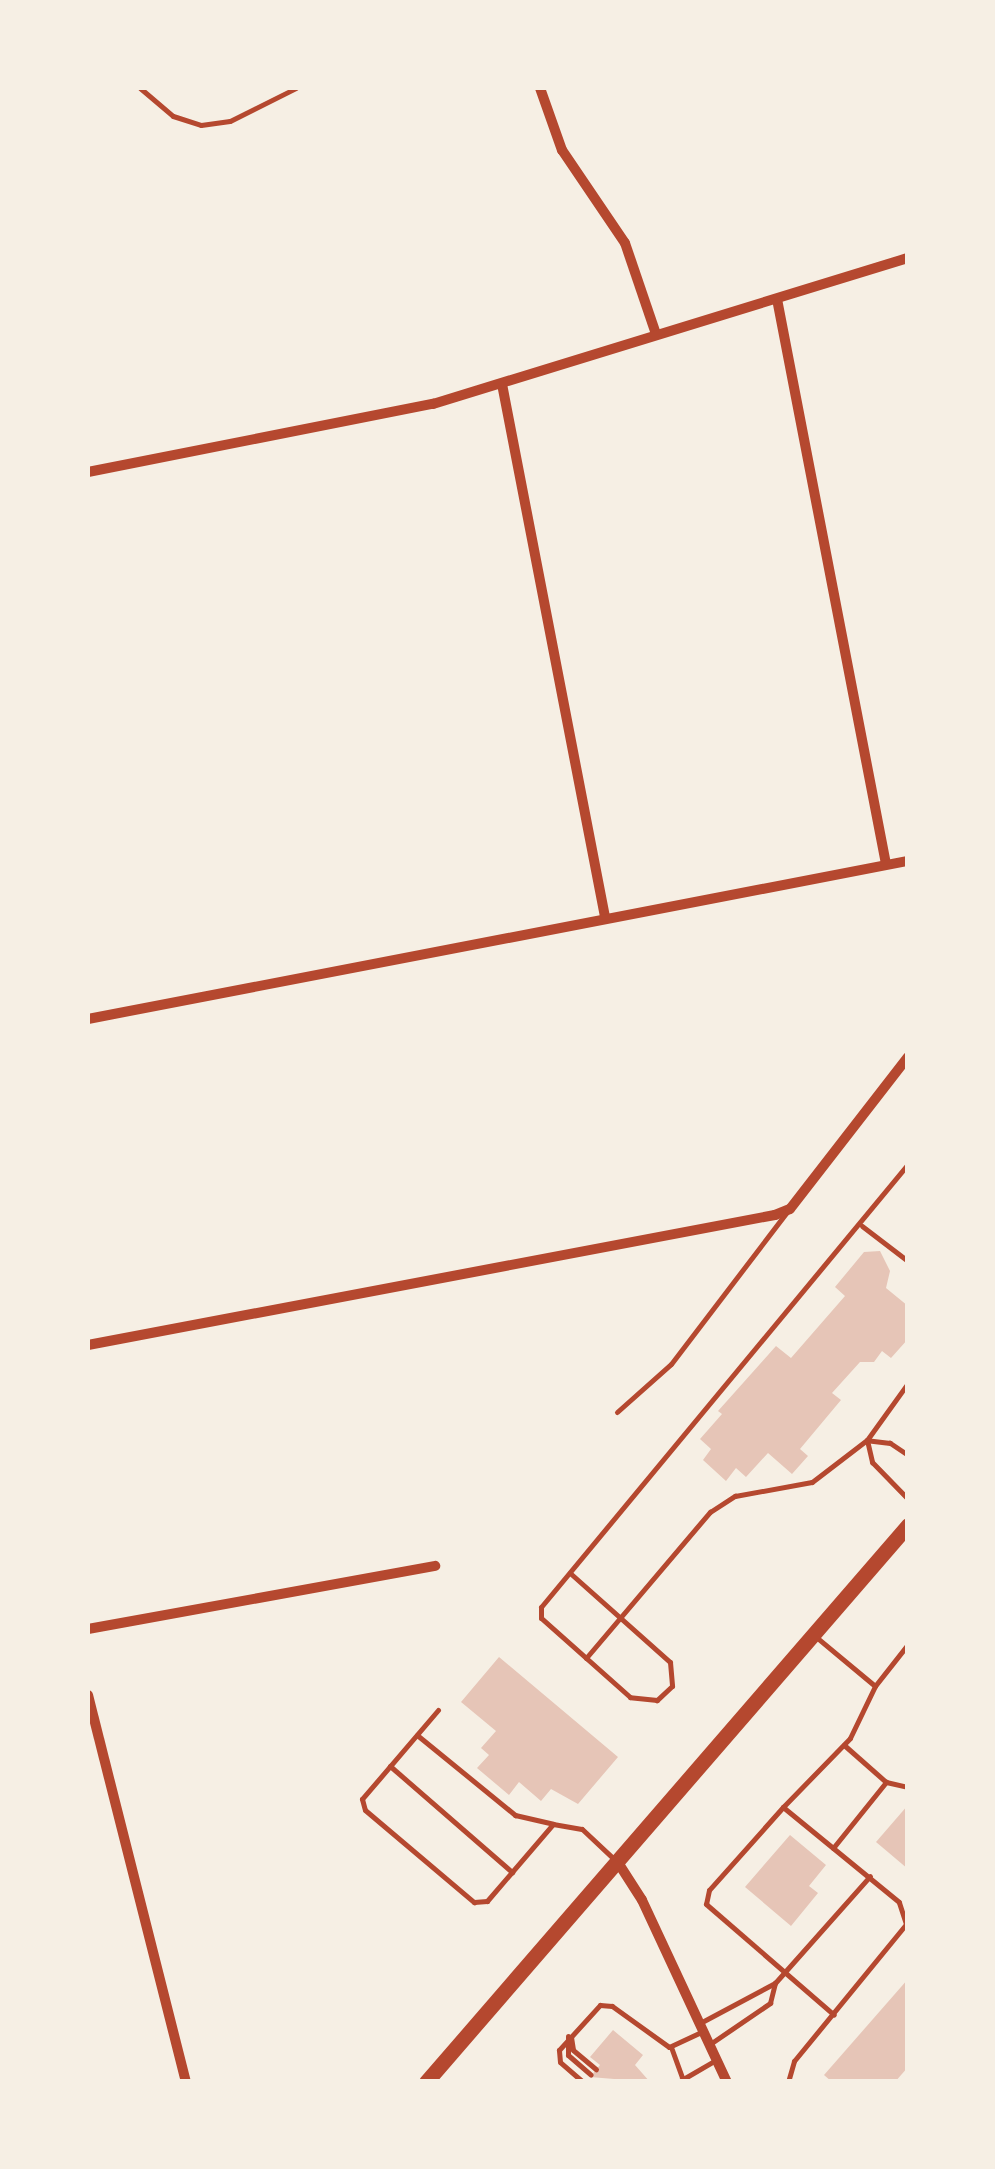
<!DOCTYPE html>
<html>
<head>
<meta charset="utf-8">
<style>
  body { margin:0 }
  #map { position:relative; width:995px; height:2169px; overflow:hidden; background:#f6efe4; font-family:"Alegreya Sans",sans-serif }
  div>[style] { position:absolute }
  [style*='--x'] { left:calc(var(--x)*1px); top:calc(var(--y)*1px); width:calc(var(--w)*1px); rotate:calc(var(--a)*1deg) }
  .building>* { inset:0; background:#e6c5b7 }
  .service>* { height:5px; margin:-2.5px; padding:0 2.5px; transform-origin:2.5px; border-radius:2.5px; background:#b5482f }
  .minor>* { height:10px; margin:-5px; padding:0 5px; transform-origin:5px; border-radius:5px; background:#b5482f }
  .primary>* { height:15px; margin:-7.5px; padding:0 7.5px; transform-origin:7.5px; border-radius:7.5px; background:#b5482f }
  span { translate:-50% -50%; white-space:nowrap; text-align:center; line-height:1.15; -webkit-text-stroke:8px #f6efe4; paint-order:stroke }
  .frame { position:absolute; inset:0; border:90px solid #f6efe4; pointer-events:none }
</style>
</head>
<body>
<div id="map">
  <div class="building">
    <i style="clip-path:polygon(880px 1251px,890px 1271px,886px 1288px,908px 1306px,908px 1339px,891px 1358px,882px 1351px,874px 1362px,860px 1362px,832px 1393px,841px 1400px,800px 1449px,808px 1456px,792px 1474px,768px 1453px,746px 1477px,736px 1468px,726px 1481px,703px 1460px,711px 1449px,700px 1439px,722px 1414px,718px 1411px,776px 1346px,791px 1358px,845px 1296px,835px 1287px,864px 1252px)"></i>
    <i style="clip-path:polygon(499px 1657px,618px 1757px,578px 1804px,551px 1789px,541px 1801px,519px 1782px,509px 1795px,477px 1768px,489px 1755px,481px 1748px,496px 1731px,461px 1702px)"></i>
    <i style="clip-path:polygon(908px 1805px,908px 1869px,876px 1842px)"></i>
    <i style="clip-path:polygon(790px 1835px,826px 1865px,809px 1886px,818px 1893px,791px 1926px,745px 1887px)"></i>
    <i style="clip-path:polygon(908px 1979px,908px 2067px,895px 2082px,832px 2082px,824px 2075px)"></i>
    <i style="clip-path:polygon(613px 2030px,643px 2055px,635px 2065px,650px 2082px,590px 2077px,600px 2065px,590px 2057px)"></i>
  </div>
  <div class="service">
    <i style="--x:140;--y:88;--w:43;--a:40.3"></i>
    <i style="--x:173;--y:116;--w:29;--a:18"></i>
    <i style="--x:201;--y:125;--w:29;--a:-8"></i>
    <i style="--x:230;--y:121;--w:74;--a:-26.6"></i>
    <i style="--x:862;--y:1226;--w:58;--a:37.3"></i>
    <i style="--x:617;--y:1412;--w:72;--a:-41.6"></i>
    <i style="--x:671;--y:1364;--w:190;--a:-52.7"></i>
    <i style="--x:908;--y:1455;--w:22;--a:-146"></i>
    <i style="--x:890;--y:1443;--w:23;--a:-173"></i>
    <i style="--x:867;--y:1440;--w:23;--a:77"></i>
    <i style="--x:872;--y:1462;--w:52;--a:45.8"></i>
    <i style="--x:570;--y:1573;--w:134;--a:41.7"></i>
    <i style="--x:670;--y:1662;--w:24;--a:85"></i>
    <i style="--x:672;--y:1686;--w:21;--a:137"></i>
    <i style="--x:657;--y:1700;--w:27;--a:-174"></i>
    <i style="--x:630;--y:1697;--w:119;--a:-138.4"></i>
    <i style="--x:541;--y:1618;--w:11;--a:-90"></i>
    <i style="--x:541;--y:1607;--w:575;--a:-50.36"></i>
    <i style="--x:586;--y:1658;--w:192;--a:-49.7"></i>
    <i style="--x:710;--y:1512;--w:30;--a:-33"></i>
    <i style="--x:735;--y:1496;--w:78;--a:-10.3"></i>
    <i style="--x:812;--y:1482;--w:69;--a:-37.4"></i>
    <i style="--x:867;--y:1440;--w:70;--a:-54.3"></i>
    <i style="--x:875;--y:1686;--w:53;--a:-51.8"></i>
    <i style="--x:438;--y:1710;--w:117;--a:130.5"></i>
    <i style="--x:362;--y:1799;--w:11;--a:75"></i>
    <i style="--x:365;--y:1810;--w:143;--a:40.2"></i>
    <i style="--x:474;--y:1902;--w:13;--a:-4"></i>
    <i style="--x:487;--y:1901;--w:101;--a:-49.4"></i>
    <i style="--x:553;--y:1824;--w:29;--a:10"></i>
    <i style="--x:582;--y:1829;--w:44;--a:43.2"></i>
    <i style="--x:417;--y:1735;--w:127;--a:39.2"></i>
    <i style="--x:515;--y:1815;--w:39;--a:13"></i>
    <i style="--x:844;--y:1745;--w:56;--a:41.4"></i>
    <i style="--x:886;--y:1782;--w:23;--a:13"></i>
    <i style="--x:390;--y:1766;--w:162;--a:41"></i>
    <i style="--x:783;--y:1807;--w:111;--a:131.7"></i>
    <i style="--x:709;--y:1890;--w:14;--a:102"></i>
    <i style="--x:706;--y:1904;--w:169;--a:40.9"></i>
    <i style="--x:833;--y:1848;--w:85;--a:-51.2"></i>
    <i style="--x:700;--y:2023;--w:85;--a:-28.1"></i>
    <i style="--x:568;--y:2036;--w:19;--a:90"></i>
    <i style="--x:568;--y:2055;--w:30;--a:41"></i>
    <i style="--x:571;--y:2037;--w:13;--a:81"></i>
    <i style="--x:573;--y:2050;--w:30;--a:40"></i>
    <i style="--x:710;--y:2044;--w:73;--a:-34.3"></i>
    <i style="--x:770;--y:2003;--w:21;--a:-76"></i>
    <i style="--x:775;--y:1983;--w:143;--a:-48.4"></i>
    <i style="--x:671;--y:2047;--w:32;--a:70"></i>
    <i style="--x:583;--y:2082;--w:30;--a:-139"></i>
    <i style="--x:560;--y:2062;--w:12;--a:-95"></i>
    <i style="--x:559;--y:2050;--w:61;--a:-47.7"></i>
    <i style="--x:600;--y:2005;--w:12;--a:5"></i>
    <i style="--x:612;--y:2006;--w:70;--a:35.7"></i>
    <i style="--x:669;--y:2047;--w:35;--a:-25"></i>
    <i style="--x:678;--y:2082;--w:42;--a:-30.3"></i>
    <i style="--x:788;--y:2082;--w:22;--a:-74"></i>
    <i style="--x:794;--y:2061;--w:177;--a:-50.7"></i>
    <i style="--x:906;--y:1924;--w:23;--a:-108"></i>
    <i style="--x:899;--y:1902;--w:150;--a:-140.7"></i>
    <i style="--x:783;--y:1807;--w:96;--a:-45.8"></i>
    <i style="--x:850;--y:1738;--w:58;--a:-64.3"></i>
    <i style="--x:875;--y:1686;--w:78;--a:-140.2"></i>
    <i style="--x:906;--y:2082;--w:3;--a:-45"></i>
  </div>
  <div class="minor">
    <i style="--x:540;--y:88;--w:66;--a:70.5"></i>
    <i style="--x:562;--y:150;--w:112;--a:55.9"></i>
    <i style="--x:625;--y:243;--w:96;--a:71.2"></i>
    <i style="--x:777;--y:299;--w:575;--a:79.08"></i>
    <i style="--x:502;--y:384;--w:543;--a:79.06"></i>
    <i style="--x:88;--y:472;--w:352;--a:-11.2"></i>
    <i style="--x:433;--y:404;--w:497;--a:-17.1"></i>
    <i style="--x:88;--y:1019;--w:835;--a:-10.91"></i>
    <i style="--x:88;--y:1345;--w:699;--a:-10.72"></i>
    <i style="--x:775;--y:1215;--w:16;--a:-22"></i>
    <i style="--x:790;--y:1209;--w:192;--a:-52.2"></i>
    <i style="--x:88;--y:1629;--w:353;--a:-10.3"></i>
    <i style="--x:88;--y:1695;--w:399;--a:75.8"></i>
    <i style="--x:617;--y:1861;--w:46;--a:57.3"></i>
    <i style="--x:642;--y:1900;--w:201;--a:65"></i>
  </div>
  <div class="primary">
    <i style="--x:426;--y:2082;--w:737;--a:-49.13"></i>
  </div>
  <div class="frame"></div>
</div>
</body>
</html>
